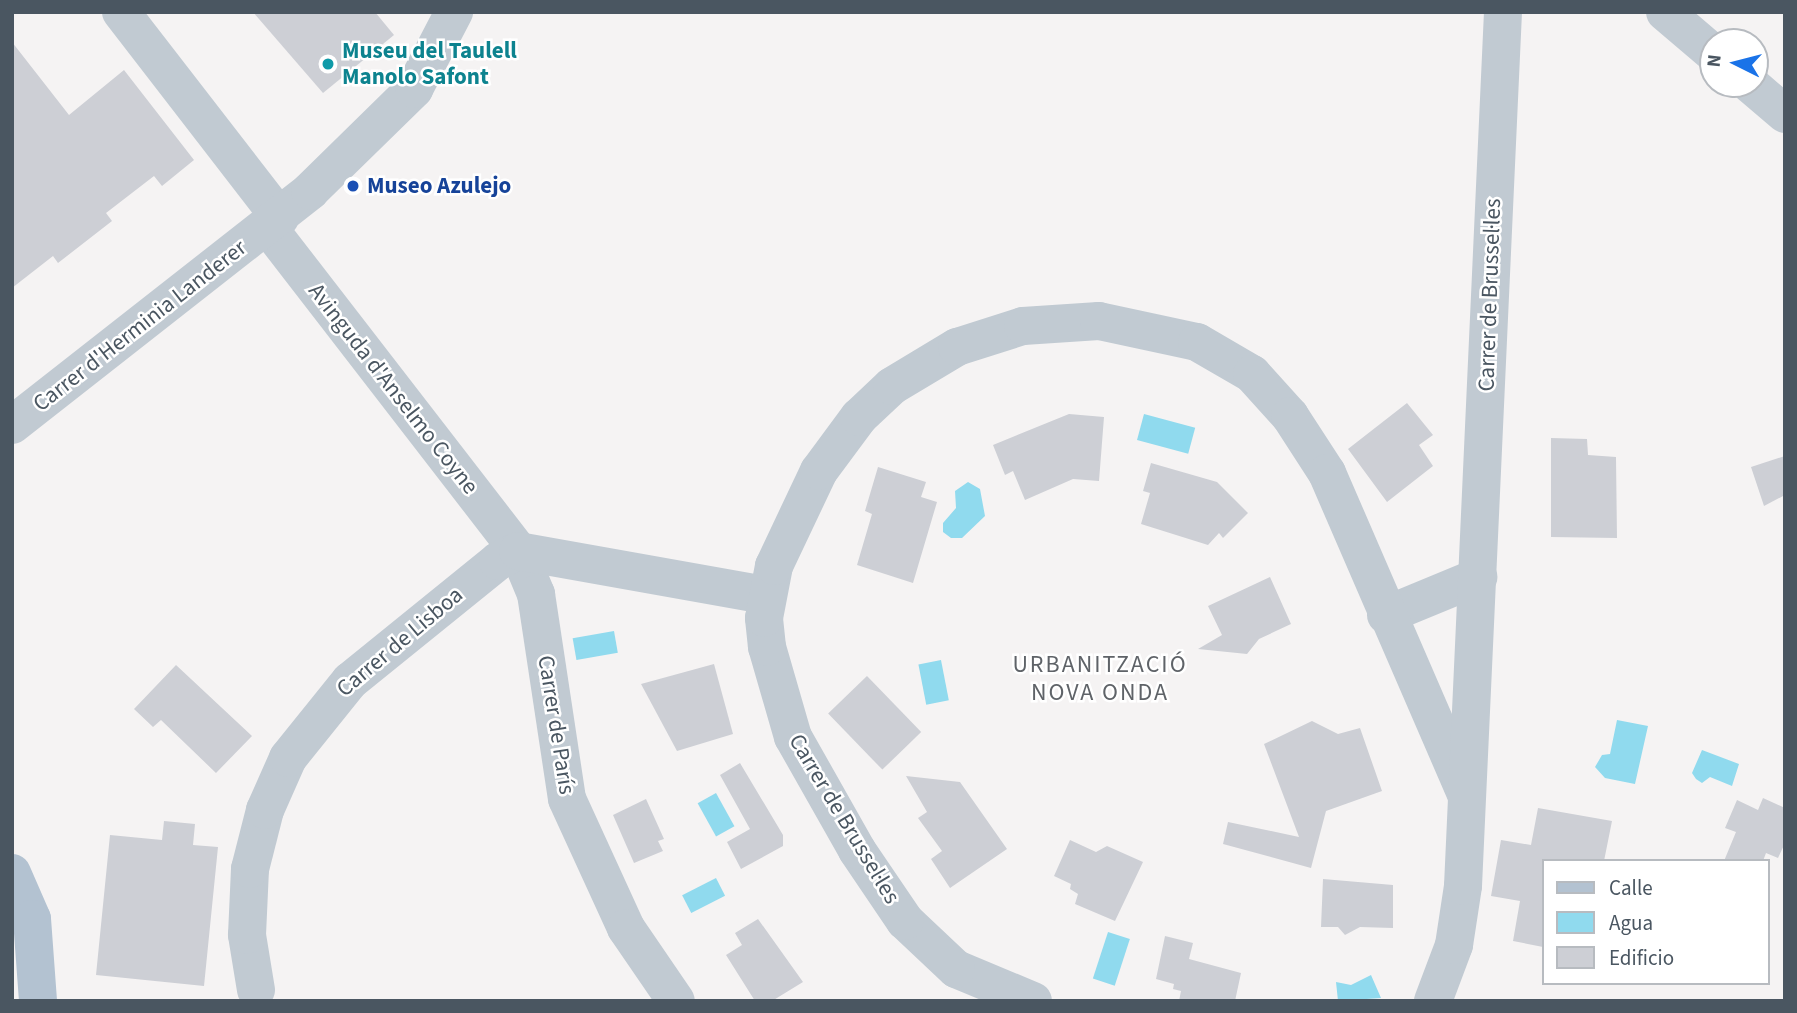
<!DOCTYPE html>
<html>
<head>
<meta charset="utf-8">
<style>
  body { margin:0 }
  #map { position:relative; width:1797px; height:1013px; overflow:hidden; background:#f5f3f3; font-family:"Source Sans 3",sans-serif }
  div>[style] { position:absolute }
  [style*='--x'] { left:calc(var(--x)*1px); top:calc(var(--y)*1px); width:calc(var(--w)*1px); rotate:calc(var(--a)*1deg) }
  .water>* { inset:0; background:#90daee; transform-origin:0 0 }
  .building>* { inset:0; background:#cdcfd5; transform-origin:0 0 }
  .minor>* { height:38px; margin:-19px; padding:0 19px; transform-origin:19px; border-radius:19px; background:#c1cad2 }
  .major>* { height:38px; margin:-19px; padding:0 19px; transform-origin:19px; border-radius:19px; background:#b3c2d1 }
  .dots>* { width:19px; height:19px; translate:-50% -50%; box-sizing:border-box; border:4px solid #fff; border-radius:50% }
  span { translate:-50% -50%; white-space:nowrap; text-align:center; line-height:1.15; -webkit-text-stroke:5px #fff; paint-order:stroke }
  .culture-label { font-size:23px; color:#0d838f; font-weight:700 }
  .left { translate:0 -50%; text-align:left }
  .transit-label { font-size:23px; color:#164399; font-weight:700 }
  .street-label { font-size:23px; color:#4a5661 }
  .neighbourhood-label { font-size:24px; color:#5f6368; letter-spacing:2px }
  .frame { position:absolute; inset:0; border:14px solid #4a5661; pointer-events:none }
  .legend { position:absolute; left:1542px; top:859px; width:228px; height:126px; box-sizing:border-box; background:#fff; border:2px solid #b7bbc0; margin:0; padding:9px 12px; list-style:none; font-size:21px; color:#4a5661 }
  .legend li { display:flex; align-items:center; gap:14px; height:35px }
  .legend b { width:35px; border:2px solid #b7bbc0 }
  .north { position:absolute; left:1699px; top:28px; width:70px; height:70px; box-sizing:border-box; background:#fff; border:2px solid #b7bbc0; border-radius:50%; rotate:276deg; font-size:19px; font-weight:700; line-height:28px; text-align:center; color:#4a5661 }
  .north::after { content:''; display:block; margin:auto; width:24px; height:32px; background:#1a73e8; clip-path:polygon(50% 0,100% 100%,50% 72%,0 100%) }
</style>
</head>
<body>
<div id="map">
  <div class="water">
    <i style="left:1144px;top:414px;width:53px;height:27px;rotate:15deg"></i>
    <i style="clip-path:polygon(968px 482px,980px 489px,985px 516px,962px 538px,951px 538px,943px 532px,943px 523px,956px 508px,955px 491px)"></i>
    <i style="left:614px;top:631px;width:22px;height:42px;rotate:80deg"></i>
    <i style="left:941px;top:660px;width:41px;height:23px;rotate:79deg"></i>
    <i style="clip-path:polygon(1617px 720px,1648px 726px,1635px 784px,1605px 778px,1595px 767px,1602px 755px,1610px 754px)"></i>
    <i style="clip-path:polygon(1702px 750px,1739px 764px,1732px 786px,1710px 777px,1702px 783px,1696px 779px,1692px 773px)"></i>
    <i style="left:716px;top:793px;width:38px;height:21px;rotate:61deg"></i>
    <i style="left:716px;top:878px;width:20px;height:38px;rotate:63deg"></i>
    <i style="left:1108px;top:932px;width:23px;height:49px;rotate:18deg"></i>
    <i style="clip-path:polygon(1371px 975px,1381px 998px,1338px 1001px,1336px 982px,1351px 985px)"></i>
  </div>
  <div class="building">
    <i style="clip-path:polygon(253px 12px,375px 12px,394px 35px,323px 93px)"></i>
    <i style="clip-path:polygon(12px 42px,69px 115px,124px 70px,194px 160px,162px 186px,154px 176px,106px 213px,112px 221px,58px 263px,53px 256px,12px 288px)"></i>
    <i style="clip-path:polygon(1407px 403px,1433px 435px,1419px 445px,1433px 466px,1387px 502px,1348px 449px)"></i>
    <i style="clip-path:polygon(1069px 414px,1104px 417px,1099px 481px,1073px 479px,1025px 500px,1013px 471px,1005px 475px,993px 445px)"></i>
    <i style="clip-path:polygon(1551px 438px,1587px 439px,1588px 455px,1616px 457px,1617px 538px,1551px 537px)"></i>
    <i style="clip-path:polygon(1785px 456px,1785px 495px,1764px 506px,1751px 467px)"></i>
    <i style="clip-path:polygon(1151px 463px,1217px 482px,1248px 513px,1223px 538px,1219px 533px,1208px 545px,1141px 524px,1150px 493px,1143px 491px)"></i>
    <i style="clip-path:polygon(878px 467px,926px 482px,921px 497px,937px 502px,913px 583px,857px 565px,872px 514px,865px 511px)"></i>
    <i style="clip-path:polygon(1270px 577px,1291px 624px,1259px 639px,1247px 654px,1198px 649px,1222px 635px,1208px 606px)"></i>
    <i style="clip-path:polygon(714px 664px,733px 734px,677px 751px,641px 684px)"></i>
    <i style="clip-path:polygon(176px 665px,252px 736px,216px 773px,161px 720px,153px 727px,134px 709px)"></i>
    <i style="left:867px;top:676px;width:78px;height:54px;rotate:46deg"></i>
    <i style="clip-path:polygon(1312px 721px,1338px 734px,1360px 728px,1382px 791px,1326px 811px,1311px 868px,1223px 844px,1228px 822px,1299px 837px,1264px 744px)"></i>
    <i style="clip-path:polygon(740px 763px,783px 835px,783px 846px,741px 869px,727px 842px,750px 829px,720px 775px)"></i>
    <i style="clip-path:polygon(906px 776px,960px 782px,1007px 849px,950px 888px,931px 859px,942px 851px,918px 818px,927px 812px)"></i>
    <i style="clip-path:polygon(1763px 798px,1785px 808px,1785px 843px,1778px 858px,1766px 853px,1763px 861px,1724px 861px,1736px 832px,1725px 828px,1737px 800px,1758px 810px)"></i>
    <i style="clip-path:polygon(646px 799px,664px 839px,658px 841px,663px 851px,634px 863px,613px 815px)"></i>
    <i style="clip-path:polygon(1538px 808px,1612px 821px,1604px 861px,1543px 861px,1543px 947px,1513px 941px,1520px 901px,1491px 896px,1501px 840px,1531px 845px)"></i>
    <i style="clip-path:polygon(164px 821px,195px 824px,193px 845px,218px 847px,204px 986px,96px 975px,110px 835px,162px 840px)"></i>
    <i style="clip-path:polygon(1070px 840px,1096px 852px,1107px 846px,1143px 862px,1115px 921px,1075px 904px,1078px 894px,1070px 889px,1071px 884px,1054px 876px)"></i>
    <i style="clip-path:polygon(1323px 879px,1393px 885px,1393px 928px,1360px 927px,1345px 935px,1338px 927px,1321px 927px)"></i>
    <i style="clip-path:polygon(758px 919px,803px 982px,772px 1001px,755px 1001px,726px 955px,742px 945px,735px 933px)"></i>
    <i style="clip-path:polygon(1165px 936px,1193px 943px,1189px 959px,1241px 973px,1235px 1001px,1179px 1001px,1181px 991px,1173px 989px,1174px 984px,1156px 979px)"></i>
  </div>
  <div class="minor">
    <i style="--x:121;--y:12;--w:260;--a:52.3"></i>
    <i style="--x:1665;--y:12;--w:63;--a:40.5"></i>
    <i style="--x:1750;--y:84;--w:46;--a:40.6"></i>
    <i style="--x:268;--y:227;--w:409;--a:52.3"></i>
    <i style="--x:518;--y:551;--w:47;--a:67.3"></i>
    <i style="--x:536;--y:594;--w:207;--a:81.4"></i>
    <i style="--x:567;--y:799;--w:142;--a:65.4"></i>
    <i style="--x:626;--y:928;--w:88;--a:55.6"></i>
    <i style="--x:12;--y:425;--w:379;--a:-38.1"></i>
    <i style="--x:310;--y:191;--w:146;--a:-44.4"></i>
    <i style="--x:414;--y:89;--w:87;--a:-62.5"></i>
    <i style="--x:1386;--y:615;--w:100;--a:-22.4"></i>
    <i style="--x:256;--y:990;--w:56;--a:-99.3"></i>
    <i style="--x:247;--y:935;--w:66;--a:-87.4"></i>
    <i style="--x:250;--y:869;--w:61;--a:-75.7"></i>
    <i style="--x:265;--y:810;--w:57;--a:-66.1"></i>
    <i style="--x:288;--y:758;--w:99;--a:-51.2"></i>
    <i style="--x:350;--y:681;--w:191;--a:-39"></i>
    <i style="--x:498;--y:561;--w:22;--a:-27"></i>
    <i style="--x:518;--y:551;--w:252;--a:10.1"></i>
    <i style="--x:1033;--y:1001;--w:83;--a:-157.4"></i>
    <i style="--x:956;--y:969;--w:70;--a:-136.7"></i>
    <i style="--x:905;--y:921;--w:86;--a:-124.1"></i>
    <i style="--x:857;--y:850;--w:130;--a:-119.5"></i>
    <i style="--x:793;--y:737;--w:94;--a:-106.1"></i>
    <i style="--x:767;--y:647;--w:29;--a:-96"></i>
    <i style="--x:764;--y:618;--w:53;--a:-79.1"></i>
    <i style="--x:774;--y:566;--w:105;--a:-64.7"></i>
    <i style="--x:819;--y:471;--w:67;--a:-53.5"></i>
    <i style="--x:859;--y:417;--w:45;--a:-43.2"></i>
    <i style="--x:892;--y:386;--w:76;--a:-31"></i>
    <i style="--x:957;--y:347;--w:69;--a:-17.7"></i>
    <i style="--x:1023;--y:326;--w:76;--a:-3.8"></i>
    <i style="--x:1099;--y:321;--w:100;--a:12.1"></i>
    <i style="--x:1197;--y:342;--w:64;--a:30.2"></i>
    <i style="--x:1252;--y:374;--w:57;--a:47.9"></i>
    <i style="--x:1290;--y:416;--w:68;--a:57"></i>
    <i style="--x:1327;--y:473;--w:350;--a:66.6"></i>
    <i style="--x:1433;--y:1001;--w:60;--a:-69.4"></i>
    <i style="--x:1454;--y:945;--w:60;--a:-81.3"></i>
    <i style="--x:1463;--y:886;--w:875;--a:-87.38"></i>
  </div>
  <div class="major">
    <i style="--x:12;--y:873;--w:50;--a:66.5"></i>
    <i style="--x:32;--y:919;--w:82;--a:85.8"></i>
  </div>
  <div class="dots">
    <i style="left:328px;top:64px;background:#0f9aa8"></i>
    <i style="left:353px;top:186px;background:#1a4fb4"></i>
  </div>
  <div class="culture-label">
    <span class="left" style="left:342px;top:64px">Museu del Taulell<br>Manolo Safont</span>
  </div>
  <div class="transit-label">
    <span class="left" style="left:367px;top:186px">Museo Azulejo</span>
  </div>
  <div class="street-label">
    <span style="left:1490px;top:295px;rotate:-88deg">Carrer de Brussel·les</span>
    <span style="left:140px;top:326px;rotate:-38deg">Carrer d'Herminia Landerer</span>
    <span style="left:393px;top:389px;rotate:52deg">Avinguda d'Anselmo Coyne</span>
    <span style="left:400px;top:642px;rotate:-40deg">Carrer de Lisboa</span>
    <span style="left:556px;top:725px;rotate:81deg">Carrer de París</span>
    <span style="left:844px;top:819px;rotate:59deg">Carrer de Brussel·les</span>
  </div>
  <div class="neighbourhood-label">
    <span style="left:1100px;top:679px">URBANITZACIÓ<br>NOVA ONDA</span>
  </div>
  <div class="frame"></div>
  <ul class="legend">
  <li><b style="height:9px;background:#b3c2d1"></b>Calle</li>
  <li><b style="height:19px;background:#90daee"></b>Agua</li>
  <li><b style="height:19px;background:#cdcfd5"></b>Edificio</li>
  </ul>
  <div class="north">N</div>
</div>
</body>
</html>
